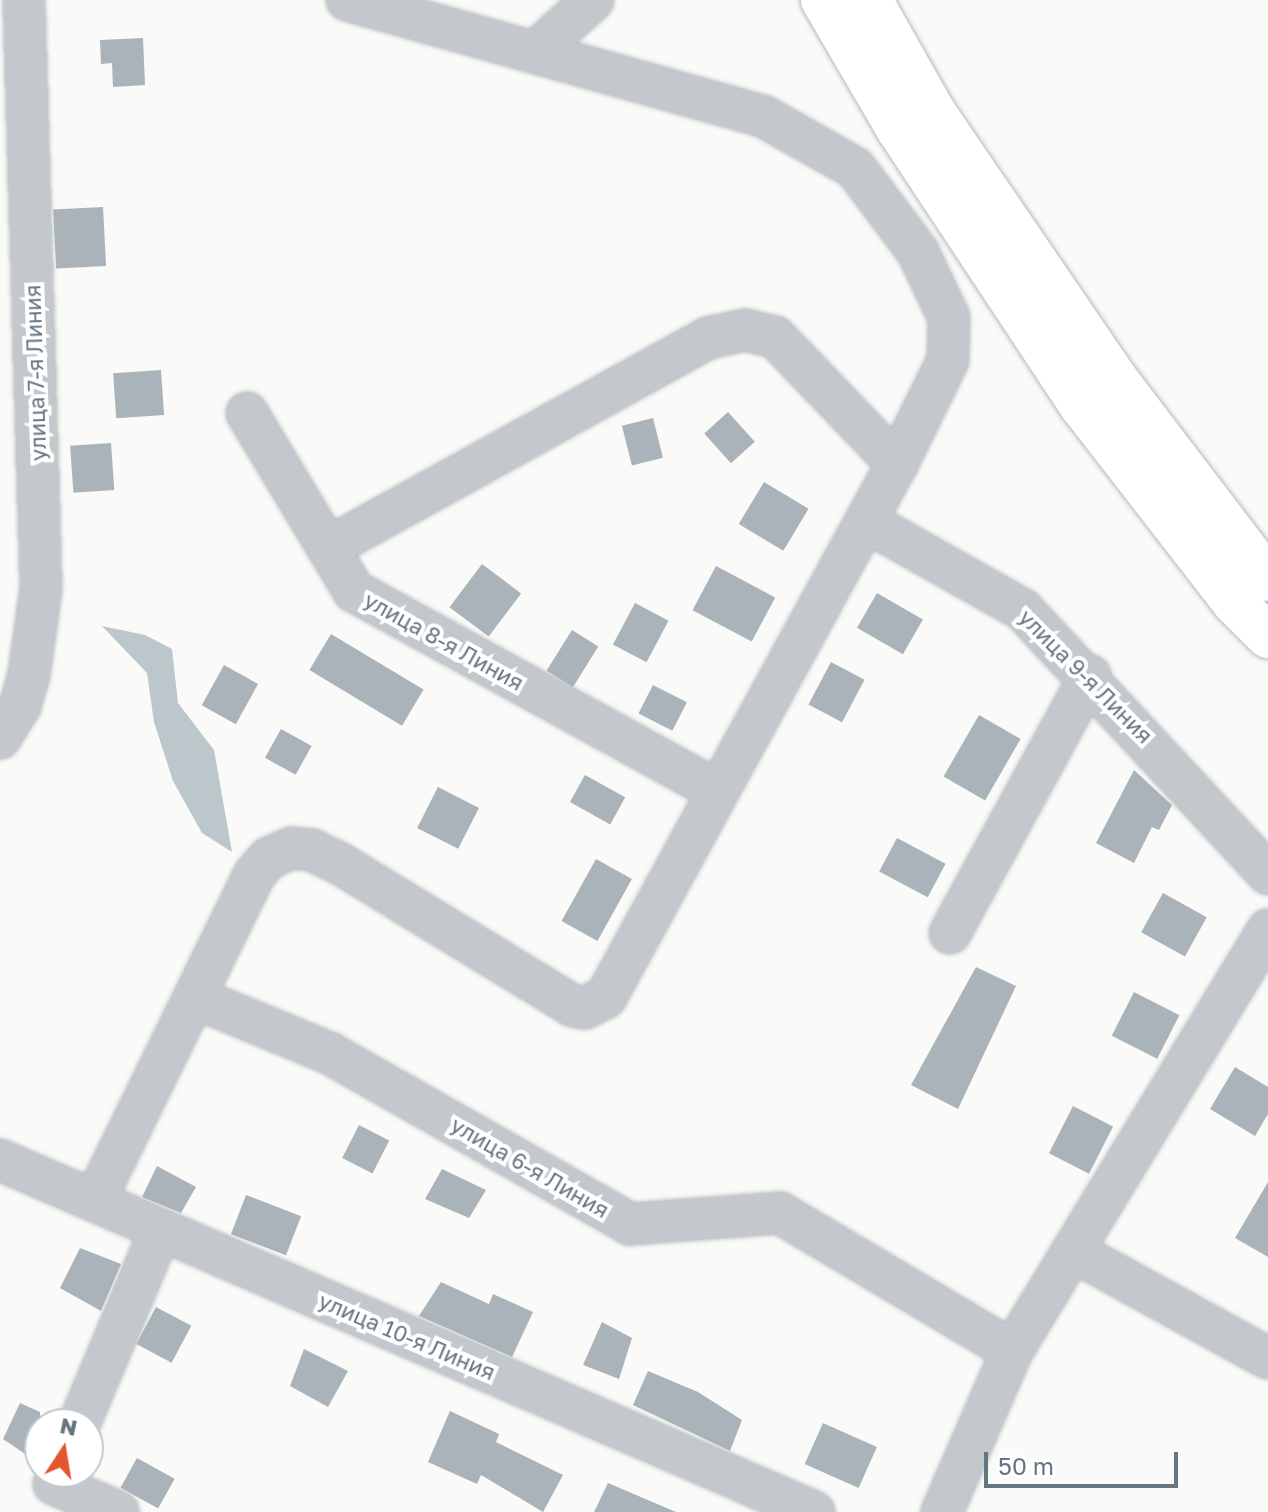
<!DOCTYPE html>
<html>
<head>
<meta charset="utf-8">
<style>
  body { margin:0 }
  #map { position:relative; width:1268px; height:1512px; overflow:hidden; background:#fafaf8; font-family:"Golos Text",sans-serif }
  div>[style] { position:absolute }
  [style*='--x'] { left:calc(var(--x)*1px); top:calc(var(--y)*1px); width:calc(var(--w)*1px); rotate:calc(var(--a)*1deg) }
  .water>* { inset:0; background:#bbc7cb }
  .building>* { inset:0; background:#aab3b9; transform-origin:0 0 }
  .roads { filter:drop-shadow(0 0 2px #b5babe) drop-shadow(0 0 2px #b5babe) }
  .minor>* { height:40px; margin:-20px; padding:0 20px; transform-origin:20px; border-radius:20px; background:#c3c8cc }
  .major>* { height:44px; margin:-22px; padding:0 22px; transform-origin:22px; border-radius:22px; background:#fff }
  span { translate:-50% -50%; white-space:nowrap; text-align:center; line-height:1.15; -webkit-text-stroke:8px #fff; paint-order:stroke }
  .street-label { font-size:22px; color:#657683 }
  .north { position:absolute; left:24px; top:1408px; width:80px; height:80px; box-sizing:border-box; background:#fff; border:2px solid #c1c8cd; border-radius:50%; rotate:12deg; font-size:22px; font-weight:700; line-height:32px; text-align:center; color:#657683 }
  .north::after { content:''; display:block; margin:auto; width:28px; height:36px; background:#e4572e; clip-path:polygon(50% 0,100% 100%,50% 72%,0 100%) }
  .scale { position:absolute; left:984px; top:1452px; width:194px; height:36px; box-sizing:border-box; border:4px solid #657683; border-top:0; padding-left:10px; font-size:24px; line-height:28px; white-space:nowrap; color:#657683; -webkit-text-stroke:6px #fff; paint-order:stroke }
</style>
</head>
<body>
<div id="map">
  <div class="water">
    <i style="clip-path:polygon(102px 626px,145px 635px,172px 649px,178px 703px,214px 750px,232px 852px,202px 833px,173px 781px,154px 722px,147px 673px)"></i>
  </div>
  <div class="building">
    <i style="clip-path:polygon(143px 38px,145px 85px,113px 87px,112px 63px,101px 64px,100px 40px)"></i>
    <i style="left:103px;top:207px;width:59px;height:50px;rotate:87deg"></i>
    <i style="left:161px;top:370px;width:45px;height:48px;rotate:86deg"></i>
    <i style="left:728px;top:412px;width:40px;height:32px;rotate:48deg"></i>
    <i style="left:653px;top:418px;width:41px;height:32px;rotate:76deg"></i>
    <i style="left:111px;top:443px;width:47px;height:41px;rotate:86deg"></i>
    <i style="left:764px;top:482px;width:52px;height:49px;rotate:31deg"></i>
    <i style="left:482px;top:564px;width:49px;height:54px;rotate:37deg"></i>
    <i style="left:716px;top:566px;width:67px;height:50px;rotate:28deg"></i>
    <i style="left:877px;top:593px;width:53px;height:40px;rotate:30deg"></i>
    <i style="left:635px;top:603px;width:38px;height:47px;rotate:28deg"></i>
    <i style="left:572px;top:630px;width:31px;height:48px;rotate:32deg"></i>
    <i style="left:331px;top:634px;width:108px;height:42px;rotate:31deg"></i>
    <i style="left:831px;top:662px;width:38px;height:48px;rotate:28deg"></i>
    <i style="left:224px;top:665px;width:39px;height:46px;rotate:29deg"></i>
    <i style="left:653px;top:685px;width:38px;height:32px;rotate:27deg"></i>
    <i style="left:979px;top:715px;width:48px;height:71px;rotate:30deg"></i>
    <i style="left:281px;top:729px;width:35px;height:33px;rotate:29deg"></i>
    <i style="clip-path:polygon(1134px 770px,1172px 805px,1159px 830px,1152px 827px,1134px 863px,1096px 843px)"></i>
    <i style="left:585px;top:775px;width:46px;height:31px;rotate:29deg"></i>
    <i style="left:438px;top:787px;width:46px;height:46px;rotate:27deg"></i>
    <i style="left:897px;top:838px;width:55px;height:38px;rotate:28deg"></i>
    <i style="left:596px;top:859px;width:41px;height:71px;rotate:29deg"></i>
    <i style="left:1163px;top:893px;width:50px;height:45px;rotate:29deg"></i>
    <i style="clip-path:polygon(976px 967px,1016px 986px,958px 1109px,911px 1085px)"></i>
    <i style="left:1134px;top:992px;width:51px;height:49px;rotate:27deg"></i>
    <i style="clip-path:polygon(1235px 1067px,1268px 1087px,1268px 1114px,1255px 1136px,1210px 1109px)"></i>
    <i style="left:1073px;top:1106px;width:45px;height:53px;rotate:27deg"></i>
    <i style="left:359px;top:1125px;width:34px;height:37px;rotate:27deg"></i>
    <i style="clip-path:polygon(157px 1166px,196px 1187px,181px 1213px,142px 1197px)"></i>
    <i style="clip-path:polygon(442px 1169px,486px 1190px,469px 1218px,425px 1199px)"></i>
    <i style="clip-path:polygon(1268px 1182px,1268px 1257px,1235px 1238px)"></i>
    <i style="left:246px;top:1195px;width:59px;height:42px;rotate:21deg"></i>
    <i style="clip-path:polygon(80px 1248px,121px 1264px,101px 1311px,60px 1288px)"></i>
    <i style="clip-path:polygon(441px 1282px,489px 1304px,493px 1294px,533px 1312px,512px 1357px,419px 1316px)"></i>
    <i style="left:156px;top:1307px;width:40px;height:42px;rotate:28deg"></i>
    <i style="clip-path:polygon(602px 1322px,632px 1338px,619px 1379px,583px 1365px)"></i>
    <i style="clip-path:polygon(304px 1349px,348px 1371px,328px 1407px,290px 1386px)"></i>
    <i style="clip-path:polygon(648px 1371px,698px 1392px,742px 1420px,730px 1451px,633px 1405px)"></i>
    <i style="clip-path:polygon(20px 1403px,40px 1412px,40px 1464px,3px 1439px)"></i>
    <i style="clip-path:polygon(450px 1411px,499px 1434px,496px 1442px,563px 1475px,543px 1512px,481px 1475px,477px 1484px,428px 1462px)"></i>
    <i style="left:823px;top:1423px;width:59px;height:45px;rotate:24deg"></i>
    <i style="left:137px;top:1458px;width:43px;height:34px;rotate:29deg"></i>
    <i style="clip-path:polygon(608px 1483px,676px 1512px,594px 1512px)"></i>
  </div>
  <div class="roads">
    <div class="minor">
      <i style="--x:347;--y:0;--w:432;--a:15.6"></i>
      <i style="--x:763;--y:116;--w:106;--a:29.5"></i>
      <i style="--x:855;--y:168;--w:105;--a:53.1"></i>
      <i style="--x:918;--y:252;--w:73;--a:64.8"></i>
      <i style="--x:949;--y:318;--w:42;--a:91.4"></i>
      <i style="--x:948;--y:360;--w:116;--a:116.1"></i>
      <i style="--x:535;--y:52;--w:78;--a:-41.9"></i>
      <i style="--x:247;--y:413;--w:208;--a:59"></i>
      <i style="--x:354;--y:591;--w:413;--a:28.8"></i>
      <i style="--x:867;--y:522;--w:179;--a:29.4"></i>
      <i style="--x:1023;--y:610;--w:360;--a:47.1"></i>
      <i style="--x:0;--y:738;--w:38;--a:-58"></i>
      <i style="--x:20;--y:706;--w:32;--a:-74"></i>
      <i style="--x:29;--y:675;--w:87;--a:-82.1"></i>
      <i style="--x:41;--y:589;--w:589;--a:-91.65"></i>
      <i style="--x:950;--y:933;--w:293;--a:-61.4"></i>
      <i style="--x:196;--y:998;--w:146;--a:22.5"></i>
      <i style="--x:331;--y:1054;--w:344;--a:29.6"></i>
      <i style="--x:630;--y:1224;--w:150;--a:-4.2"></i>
      <i style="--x:780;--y:1213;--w:270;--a:30.7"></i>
      <i style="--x:1012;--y:1351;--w:176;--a:113.5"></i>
      <i style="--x:0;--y:1160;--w:887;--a:23.39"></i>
      <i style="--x:95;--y:1200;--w:362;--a:-63.9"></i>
      <i style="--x:254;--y:875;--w:23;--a:-49"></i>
      <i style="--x:269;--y:858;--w:24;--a:-24"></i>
      <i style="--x:291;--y:848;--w:21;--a:5"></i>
      <i style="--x:312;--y:850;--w:30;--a:26"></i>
      <i style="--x:339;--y:863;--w:274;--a:31.4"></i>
      <i style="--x:573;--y:1006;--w:12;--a:9"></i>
      <i style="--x:585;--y:1008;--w:24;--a:-28"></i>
      <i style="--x:606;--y:997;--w:607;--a:-61.37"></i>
      <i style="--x:897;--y:464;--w:176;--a:-133.8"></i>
      <i style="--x:775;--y:337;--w:31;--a:-167"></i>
      <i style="--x:745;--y:330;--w:38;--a:168"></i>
      <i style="--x:708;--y:338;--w:434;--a:151.1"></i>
      <i style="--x:1073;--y:1251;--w:222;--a:28.8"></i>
      <i style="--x:1012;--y:1351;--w:493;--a:-58.7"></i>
      <i style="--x:79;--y:1424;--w:209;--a:-67.2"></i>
      <i style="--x:54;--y:1484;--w:70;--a:23.6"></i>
    </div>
    <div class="major">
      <i style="--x:823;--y:0;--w:151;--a:59.7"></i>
      <i style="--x:899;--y:130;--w:331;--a:56.5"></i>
      <i style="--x:1082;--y:406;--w:249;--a:52.2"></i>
      <i style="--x:1235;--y:603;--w:47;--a:45"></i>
      <i style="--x:870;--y:0;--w:130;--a:60.5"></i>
      <i style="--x:934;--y:113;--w:325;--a:55.7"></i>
      <i style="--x:1117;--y:381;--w:249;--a:52.7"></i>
    </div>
  </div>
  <div class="street-label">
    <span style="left:35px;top:373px;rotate:-92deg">улица 7-я Линия</span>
    <span style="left:444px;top:641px;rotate:29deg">улица 8-я Линия</span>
    <span style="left:1086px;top:676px;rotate:45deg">улица 9-я Линия</span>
    <span style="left:530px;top:1167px;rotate:30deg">улица 6-я Линия</span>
    <span style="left:407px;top:1336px;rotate:23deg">улица 10-я Линия</span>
  </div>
  <div class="north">N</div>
  <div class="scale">50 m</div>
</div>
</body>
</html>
